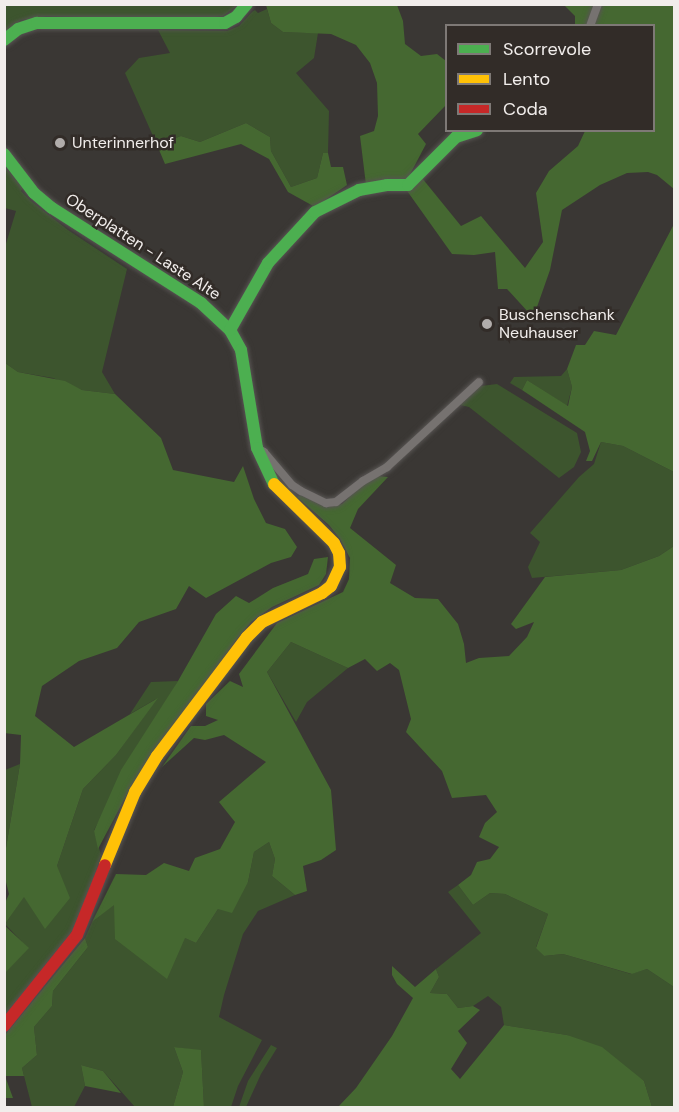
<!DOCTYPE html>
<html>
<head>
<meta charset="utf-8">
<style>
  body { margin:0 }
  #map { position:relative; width:679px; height:1112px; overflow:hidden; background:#3a3734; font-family:"DM Sans",sans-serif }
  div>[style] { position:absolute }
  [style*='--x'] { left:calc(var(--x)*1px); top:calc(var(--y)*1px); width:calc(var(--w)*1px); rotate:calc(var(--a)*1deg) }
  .green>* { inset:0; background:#3d552e }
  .forest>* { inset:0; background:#456831 }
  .roads { filter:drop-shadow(0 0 2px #575452) drop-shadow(0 0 2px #575452) }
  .street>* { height:8px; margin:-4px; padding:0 4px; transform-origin:4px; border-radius:4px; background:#767270 }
  .fast>* { height:12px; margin:-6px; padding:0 6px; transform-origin:6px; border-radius:6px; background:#4caf50 }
  .slow>* { height:12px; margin:-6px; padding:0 6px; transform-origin:6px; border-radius:6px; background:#ffc107 }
  .jam>* { height:12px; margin:-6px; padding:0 6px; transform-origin:6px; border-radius:6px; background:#c62828 }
  .dots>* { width:16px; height:16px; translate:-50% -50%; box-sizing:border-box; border:3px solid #322c28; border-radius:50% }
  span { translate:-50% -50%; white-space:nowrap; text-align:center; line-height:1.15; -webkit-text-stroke:5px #322c28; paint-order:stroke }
  .poi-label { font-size:16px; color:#f1edeb }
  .left { translate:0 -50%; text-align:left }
  .street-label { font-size:16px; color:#f1edeb }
  .frame { position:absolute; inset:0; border:6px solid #f1edeb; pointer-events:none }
  .legend { position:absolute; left:445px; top:24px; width:210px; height:108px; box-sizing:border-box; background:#322c28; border:2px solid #7e7976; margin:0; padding:8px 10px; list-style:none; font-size:18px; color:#f1edeb }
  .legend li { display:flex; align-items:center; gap:12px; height:30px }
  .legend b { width:30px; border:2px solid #7e7976 }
</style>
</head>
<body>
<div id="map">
  <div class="green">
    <i style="clip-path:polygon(5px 5px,238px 5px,223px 16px,190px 20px,47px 16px,21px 20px,5px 31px)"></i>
    <i style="clip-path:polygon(267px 9px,271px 23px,283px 32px,318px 33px,314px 58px,296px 73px,329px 111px,328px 153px,323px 153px,317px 178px,291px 187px,271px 151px,270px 137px,246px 123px,200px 142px,181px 136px,157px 145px,125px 73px,139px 58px,170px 53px,158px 30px,227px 31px,239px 26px,252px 12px,255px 10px,258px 13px)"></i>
    <i style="clip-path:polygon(4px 166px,23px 188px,21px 191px,31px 201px,68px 230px,127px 269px,102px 372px,115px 394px,82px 390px,53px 378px,18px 372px,5px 363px,5px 247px,16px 211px,5px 208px)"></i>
    <i style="clip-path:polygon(567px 369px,572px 387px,567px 406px,527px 380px,522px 390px,510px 383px,514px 377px,561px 376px)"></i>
    <i style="clip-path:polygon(497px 384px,577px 433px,581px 452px,574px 467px,559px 478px,469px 407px,460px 405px,481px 386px)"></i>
    <i style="clip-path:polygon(601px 442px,623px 446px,674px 472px,674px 546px,659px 556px,621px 570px,532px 578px,528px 567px,540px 542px,530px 533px,579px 477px,594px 464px)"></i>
    <i style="clip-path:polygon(291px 642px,348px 668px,307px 702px,296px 722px,267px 672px)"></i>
    <i style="clip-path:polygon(178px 681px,94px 830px,101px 855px,84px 907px,73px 930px,5px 1015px,4px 973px,28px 948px,5px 924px,24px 896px,57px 866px,83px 789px,116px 755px,156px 699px,130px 714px,151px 682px)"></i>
    <i style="clip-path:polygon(20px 764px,5px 854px,5px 770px)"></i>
    <i style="clip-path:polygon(269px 842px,275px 859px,272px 876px,295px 895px,258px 911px,243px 934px,224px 995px,219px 1017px,262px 1040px,238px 1086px,231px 1107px,204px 1107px,201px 1051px,174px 1047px,183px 1072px,173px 1107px,135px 1107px,103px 1071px,81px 1065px,85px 1086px,74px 1107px,32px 1107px,22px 1068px,37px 1055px,34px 1027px,52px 1006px,53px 991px,88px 947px,85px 938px,92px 922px,114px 904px,196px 943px,218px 909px,248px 882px,254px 852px)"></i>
    <i style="clip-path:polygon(458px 885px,473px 905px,490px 893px,505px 894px,548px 914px,536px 947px,544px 956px,563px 954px,631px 974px,647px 969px,674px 987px,674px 1107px,652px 1107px,644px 1081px,567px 1035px,504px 1025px,501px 1007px,488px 996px,473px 1006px,458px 1008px,447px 994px,430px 993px,439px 977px,436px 969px,481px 933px,448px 892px)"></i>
    <i style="clip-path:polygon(271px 1045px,277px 1048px,261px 1074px,246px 1107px,239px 1107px,248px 1081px)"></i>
  </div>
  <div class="forest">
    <i style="clip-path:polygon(266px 5px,397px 5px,403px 21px,405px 44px,421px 56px,437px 54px,446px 61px,446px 105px,418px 134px,426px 144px,406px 182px,366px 185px,360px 136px,374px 131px,378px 116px,377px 83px,370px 63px,356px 45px,331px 34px,283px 32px,271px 23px)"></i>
    <i style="clip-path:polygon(564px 5px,595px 5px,595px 9px,586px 25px,575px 25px,575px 16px)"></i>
    <i style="clip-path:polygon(602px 5px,674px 5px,674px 189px,657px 175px,648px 172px,627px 173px,600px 185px,562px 210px,550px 270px,537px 307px,529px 313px,507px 289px,498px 289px,495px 252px,474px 255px,452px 254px,405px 188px,422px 178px,461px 226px,481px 216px,525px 268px,543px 242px,536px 193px,549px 171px,578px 146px,585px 131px,654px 130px,654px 26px,593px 25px)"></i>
    <i style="clip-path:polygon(246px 123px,270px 137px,271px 151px,291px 187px,317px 178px,323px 153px,328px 153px,331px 167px,343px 167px,347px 185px,315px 207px,288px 192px,269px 159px,241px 144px,165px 164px,157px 145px,181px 136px,200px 142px)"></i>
    <i style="clip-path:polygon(674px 224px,674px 472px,623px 446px,601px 442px,592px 461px,586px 461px,590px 451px,585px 432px,522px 390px,527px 380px,568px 406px,572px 387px,567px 369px,576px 345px,585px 345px,594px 331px,616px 335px)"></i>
    <i style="clip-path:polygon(5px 363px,18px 372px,65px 381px,82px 390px,115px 394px,161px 438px,173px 470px,234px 482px,243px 466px,254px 499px,266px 523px,285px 529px,297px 547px,291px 557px,271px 563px,206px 598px,189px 586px,176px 609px,139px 622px,117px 648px,79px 661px,42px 686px,35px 716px,74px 747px,158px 698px,116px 755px,83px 789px,57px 866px,70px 898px,45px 929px,24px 897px,5px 924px,5px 903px,9px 894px,5px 878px,5px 854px,20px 764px,21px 735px,4px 733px)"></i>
    <i style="clip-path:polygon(377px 476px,388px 477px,358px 509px,350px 528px,396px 565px,390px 583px,415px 598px,438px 599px,458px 624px,464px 644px,466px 663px,479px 658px,509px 656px,527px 637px,534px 622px,516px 629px,511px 624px,545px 577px,621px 570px,659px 556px,674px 546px,674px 987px,647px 969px,632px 974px,563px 954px,544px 956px,536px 948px,548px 914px,505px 894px,490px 893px,473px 905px,458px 885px,471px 875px,477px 862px,490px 859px,499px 847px,479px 837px,485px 823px,497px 812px,486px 795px,452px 798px,442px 771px,406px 732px,411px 719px,399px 670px,390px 663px,377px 671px,365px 659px,348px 668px,291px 642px,267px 672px,331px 790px,336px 850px,321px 860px,303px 866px,307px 891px,295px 895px,272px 876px,275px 859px,269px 842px,254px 852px,248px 882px,232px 913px,218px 909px,196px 943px,185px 938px,167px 979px,115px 939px,114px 905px,92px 922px,116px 874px,146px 875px,164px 863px,189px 871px,195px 858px,220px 849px,235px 822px,219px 802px,266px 762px,224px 735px,205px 740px,194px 738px,162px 767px,191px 726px,205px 726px,218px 720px,206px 716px,206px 704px,230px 681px,243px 687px,239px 674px,277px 623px,343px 592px,349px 579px,350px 558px,340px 539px,329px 525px,297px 497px,300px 495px,327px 507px,342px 504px,363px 484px)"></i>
    <i style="clip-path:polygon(328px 557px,326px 574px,319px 585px,272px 607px,251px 622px,237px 639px,132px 785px,98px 849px,94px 831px,121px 770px,178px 681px,216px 614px,236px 596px,249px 603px,273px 588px,308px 574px,314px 559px)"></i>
    <i style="clip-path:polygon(4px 925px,29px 948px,5px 973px,4px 973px)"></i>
    <i style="clip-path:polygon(85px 938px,88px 947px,53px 991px,52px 1006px,34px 1027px,37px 1055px,22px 1068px,24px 1076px,5px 1076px,13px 1098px,5px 1098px,5px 1035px)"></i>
    <i style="clip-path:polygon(392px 966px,415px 987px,436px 969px,439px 977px,430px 993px,447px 994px,458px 1008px,473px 1006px,480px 1010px,458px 1031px,467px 1043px,451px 1069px,460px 1079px,504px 1025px,567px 1035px,602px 1047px,644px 1081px,652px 1107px,338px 1107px,356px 1088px,392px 1036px,413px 998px,397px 984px,392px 975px)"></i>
    <i style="clip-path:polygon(174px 1047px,201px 1050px,204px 1107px,173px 1107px,183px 1072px)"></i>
    <i style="clip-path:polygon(81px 1065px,103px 1071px,121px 1093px,85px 1086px)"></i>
  </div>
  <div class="roads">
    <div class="street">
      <i style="--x:590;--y:26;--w:23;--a:-70"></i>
      <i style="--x:257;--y:448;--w:8;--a:30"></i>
      <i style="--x:264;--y:452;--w:43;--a:49.7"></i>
      <i style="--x:292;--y:485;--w:11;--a:34"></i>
      <i style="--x:301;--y:491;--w:28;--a:26"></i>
      <i style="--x:326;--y:503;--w:10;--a:-6"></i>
      <i style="--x:336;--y:502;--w:34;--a:-38"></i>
      <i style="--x:363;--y:481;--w:28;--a:-30"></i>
      <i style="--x:387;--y:467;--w:125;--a:-42.7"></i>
    </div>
    <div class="fast">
      <i style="--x:4;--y:40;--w:18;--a:-38"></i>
      <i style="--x:18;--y:29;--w:20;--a:-18"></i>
      <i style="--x:37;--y:23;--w:188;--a:0"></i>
      <i style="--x:225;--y:23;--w:13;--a:-29"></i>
      <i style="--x:236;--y:17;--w:17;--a:-50"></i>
      <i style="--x:4;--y:154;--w:49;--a:52.4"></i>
      <i style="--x:34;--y:193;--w:23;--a:40"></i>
      <i style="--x:52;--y:208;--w:177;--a:32.5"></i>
      <i style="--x:201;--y:303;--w:40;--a:43"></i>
      <i style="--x:230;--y:330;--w:23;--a:61"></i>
      <i style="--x:241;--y:350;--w:99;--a:80.7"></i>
      <i style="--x:257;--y:448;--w:40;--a:65"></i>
      <i style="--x:230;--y:330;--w:77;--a:-60.4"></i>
      <i style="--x:268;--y:263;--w:69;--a:-47.3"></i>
      <i style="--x:315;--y:212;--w:49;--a:-26.6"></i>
      <i style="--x:359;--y:190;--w:28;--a:-10"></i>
      <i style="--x:387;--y:185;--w:21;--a:0"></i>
      <i style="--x:408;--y:185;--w:68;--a:-45"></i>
      <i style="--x:456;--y:137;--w:22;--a:-18"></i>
    </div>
    <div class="slow">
      <i style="--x:105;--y:865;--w:79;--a:-67.7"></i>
      <i style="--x:135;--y:792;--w:42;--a:-58.6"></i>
      <i style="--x:157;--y:756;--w:149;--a:-52.9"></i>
      <i style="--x:247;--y:637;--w:21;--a:-45"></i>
      <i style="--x:262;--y:622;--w:67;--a:-25.8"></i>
      <i style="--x:322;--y:593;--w:11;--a:-38"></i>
      <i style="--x:331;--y:586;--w:21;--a:-65"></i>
      <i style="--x:340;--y:567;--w:14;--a:-94"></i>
      <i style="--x:339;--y:553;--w:11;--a:-117"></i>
      <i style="--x:334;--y:543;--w:84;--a:-135.5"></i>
    </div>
    <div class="jam">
      <i style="--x:4;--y:1026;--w:117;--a:-51.3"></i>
      <i style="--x:77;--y:935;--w:75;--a:-68.2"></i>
    </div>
  </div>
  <div class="dots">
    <i style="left:60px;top:143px;background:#b1adab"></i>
    <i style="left:487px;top:324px;background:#b1adab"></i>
  </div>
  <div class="poi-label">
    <span class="left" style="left:72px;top:143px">Unterinnerhof</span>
    <span class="left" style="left:499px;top:324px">Buschenschank<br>Neuhauser</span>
  </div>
  <div class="street-label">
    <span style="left:143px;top:247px;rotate:33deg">Oberplatten - Laste Alte</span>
  </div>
  <div class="frame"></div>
  <ul class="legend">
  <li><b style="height:8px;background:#4caf50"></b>Scorrevole</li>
  <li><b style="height:8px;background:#ffc107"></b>Lento</li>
  <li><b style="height:8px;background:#c62828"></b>Coda</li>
  </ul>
</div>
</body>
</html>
